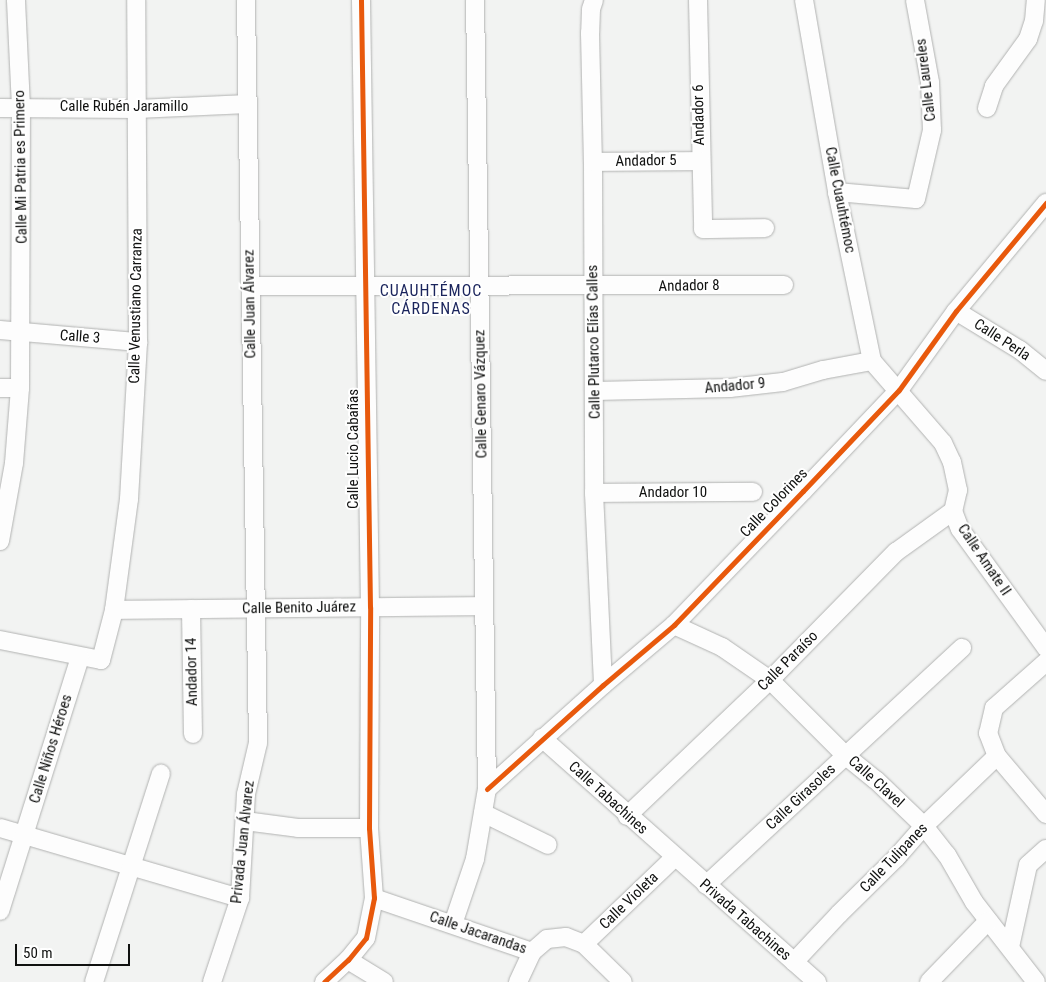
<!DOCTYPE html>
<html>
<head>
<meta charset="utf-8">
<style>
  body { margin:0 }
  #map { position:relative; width:1046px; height:982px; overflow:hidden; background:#f2f3f2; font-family:"Roboto Condensed",sans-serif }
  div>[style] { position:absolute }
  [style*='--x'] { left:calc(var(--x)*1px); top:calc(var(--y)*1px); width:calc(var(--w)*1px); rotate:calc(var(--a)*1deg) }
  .roads { filter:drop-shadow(0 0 1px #b1b2b1) drop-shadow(0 0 1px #b1b2b1) }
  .minor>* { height:18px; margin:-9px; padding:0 9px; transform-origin:9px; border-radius:9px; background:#fdfdfd }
  .cycleway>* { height:5px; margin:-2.5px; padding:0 2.5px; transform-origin:2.5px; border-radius:2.5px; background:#e8590c }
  span { translate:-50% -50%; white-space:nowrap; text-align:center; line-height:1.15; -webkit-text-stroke:4px #fff; paint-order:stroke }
  .street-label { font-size:15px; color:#101110 }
  .neighbourhood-label { font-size:16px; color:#1a245c; letter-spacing:1px }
  .scale { position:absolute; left:15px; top:944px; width:115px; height:22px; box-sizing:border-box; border:2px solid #101110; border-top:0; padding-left:6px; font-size:15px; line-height:18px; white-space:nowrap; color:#101110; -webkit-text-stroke:4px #fff; paint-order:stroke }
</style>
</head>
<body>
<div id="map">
  <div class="roads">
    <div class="minor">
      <i style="--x:594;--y:0;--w:9;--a:108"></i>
      <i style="--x:591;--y:9;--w:24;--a:92"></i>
      <i style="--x:590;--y:33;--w:129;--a:88.7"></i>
      <i style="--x:593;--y:162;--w:331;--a:89.8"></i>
      <i style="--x:594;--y:493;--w:192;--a:87.3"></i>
      <i style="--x:698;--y:0;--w:229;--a:88.7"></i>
      <i style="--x:703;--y:229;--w:62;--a:-0.9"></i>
      <i style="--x:804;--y:0;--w:195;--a:80.2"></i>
      <i style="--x:837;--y:192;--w:173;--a:78.3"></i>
      <i style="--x:872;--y:361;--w:108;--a:49.1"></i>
      <i style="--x:943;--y:443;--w:21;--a:65"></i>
      <i style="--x:952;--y:462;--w:29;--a:78"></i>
      <i style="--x:958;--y:490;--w:22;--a:103"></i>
      <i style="--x:953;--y:511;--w:19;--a:69"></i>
      <i style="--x:960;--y:529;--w:147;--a:54.1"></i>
      <i style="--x:0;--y:108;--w:137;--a:0.4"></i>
      <i style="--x:137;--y:109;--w:111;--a:-2.6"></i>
      <i style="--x:987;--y:108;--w:23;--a:-72"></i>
      <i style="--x:994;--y:86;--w:58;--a:-54.1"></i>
      <i style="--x:1028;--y:39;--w:19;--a:-72"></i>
      <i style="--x:1034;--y:21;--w:21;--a:-85"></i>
      <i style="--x:593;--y:162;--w:107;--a:-0.5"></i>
      <i style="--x:837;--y:192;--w:79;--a:5.1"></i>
      <i style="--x:916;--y:199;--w:71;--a:-76.9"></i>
      <i style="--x:932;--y:130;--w:48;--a:-92.4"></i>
      <i style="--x:930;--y:82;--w:83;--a:-100.4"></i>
      <i style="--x:250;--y:286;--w:534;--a:-0.11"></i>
      <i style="--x:956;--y:311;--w:75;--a:31.4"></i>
      <i style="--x:1020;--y:350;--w:33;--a:39"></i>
      <i style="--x:0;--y:330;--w:139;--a:5"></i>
      <i style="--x:0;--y:388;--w:20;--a:0"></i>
      <i style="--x:595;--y:391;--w:135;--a:-1.3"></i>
      <i style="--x:730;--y:388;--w:53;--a:-6.5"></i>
      <i style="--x:783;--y:382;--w:42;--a:-16.7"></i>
      <i style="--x:823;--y:370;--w:50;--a:-10.4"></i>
      <i style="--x:594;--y:493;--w:159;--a:-0.4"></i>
      <i style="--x:0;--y:541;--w:79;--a:-79.8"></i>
      <i style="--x:14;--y:463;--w:75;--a:-85.4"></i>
      <i style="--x:20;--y:388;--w:281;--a:-89.8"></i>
      <i style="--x:21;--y:107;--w:107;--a:-92.7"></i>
      <i style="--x:191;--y:609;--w:125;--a:89.1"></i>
      <i style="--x:114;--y:610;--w:369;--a:-0.6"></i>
      <i style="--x:674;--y:625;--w:53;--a:24.6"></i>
      <i style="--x:722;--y:647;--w:58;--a:34.5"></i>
      <i style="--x:770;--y:680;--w:107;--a:45"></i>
      <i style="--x:846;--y:756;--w:38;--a:39"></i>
      <i style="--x:876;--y:780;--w:66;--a:43.8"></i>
      <i style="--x:924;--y:826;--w:37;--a:52"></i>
      <i style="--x:947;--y:855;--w:54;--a:60.1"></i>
      <i style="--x:974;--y:902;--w:101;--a:52.2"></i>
      <i style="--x:0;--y:640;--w:103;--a:11.2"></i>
      <i style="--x:101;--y:660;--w:52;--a:-75.4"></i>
      <i style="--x:114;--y:610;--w:112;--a:-82.3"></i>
      <i style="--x:129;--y:499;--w:157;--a:-86.7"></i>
      <i style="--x:138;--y:342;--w:342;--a:-90.3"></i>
      <i style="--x:1046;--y:662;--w:69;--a:138.5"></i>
      <i style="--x:994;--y:708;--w:26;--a:103"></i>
      <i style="--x:988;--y:733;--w:25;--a:69"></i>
      <i style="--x:997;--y:756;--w:76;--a:49.8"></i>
      <i style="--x:542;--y:738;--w:368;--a:41.6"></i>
      <i style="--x:487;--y:789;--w:156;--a:-41.9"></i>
      <i style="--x:603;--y:685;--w:93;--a:-40.2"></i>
      <i style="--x:674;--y:625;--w:186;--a:-46.1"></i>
      <i style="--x:803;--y:491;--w:139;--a:-46.5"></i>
      <i style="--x:899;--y:390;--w:97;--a:-54.2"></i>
      <i style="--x:956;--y:311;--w:141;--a:-50.2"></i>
      <i style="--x:483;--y:813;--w:72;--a:26.2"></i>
      <i style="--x:627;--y:816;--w:197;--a:-43.6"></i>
      <i style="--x:770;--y:680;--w:180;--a:-45.5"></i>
      <i style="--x:896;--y:552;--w:70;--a:-35.7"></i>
      <i style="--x:245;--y:821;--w:53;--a:7.5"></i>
      <i style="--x:298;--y:828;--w:71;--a:0"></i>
      <i style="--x:0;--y:828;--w:250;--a:16.3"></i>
      <i style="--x:706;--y:885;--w:349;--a:-42.8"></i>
      <i style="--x:374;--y:898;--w:167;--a:18.9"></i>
      <i style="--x:0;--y:911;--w:266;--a:-72.5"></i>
      <i style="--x:453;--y:924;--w:69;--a:-71.3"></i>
      <i style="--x:475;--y:859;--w:71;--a:-80.3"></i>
      <i style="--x:487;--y:789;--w:789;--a:-90.87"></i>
      <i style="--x:584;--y:944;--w:124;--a:-43.7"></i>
      <i style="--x:1010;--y:947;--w:84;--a:-77.6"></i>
      <i style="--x:1028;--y:865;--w:24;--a:-42"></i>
      <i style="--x:348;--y:960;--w:42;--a:31.4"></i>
      <i style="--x:794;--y:962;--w:66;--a:-46.8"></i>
      <i style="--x:839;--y:914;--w:80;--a:-44.5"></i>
      <i style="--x:896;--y:858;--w:43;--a:-48.8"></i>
      <i style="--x:924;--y:826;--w:101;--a:-43.8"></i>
      <i style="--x:94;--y:982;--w:219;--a:-72.2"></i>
      <i style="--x:212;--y:982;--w:89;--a:-71.6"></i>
      <i style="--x:240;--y:898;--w:104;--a:-86.7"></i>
      <i style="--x:246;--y:794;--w:52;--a:-76.8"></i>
      <i style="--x:258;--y:743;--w:743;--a:-90.93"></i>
      <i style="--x:324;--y:982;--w:33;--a:-43"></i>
      <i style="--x:348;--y:960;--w:28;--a:-51"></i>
      <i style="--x:366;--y:938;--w:41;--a:-78.7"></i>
      <i style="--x:374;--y:898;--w:70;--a:-94.1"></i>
      <i style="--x:369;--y:828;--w:221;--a:-89.7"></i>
      <i style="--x:370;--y:607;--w:607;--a:-90.85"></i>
      <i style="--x:518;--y:982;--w:33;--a:-65"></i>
      <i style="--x:532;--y:952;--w:20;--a:-41"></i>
      <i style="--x:547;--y:939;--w:19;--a:-6"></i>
      <i style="--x:566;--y:937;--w:19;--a:21"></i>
      <i style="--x:584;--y:944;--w:54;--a:44.3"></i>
      <i style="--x:929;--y:982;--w:85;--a:-46"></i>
    </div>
  </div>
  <div class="cycleway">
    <i style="--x:487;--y:789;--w:156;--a:-41.9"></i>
    <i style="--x:603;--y:685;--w:93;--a:-40.2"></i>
    <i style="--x:674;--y:625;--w:186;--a:-46.1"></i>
    <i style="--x:803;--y:491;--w:139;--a:-46.5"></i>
    <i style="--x:899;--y:390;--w:97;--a:-54.2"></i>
    <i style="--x:956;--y:311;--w:141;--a:-50.2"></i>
    <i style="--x:324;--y:982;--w:33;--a:-43"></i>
    <i style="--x:348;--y:960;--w:28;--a:-51"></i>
    <i style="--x:366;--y:938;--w:41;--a:-78.7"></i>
    <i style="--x:374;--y:898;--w:70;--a:-94.1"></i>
    <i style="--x:369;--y:828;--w:221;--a:-89.7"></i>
    <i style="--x:370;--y:607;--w:607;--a:-90.85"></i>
  </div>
  <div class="street-label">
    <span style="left:926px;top:80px;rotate:-97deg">Calle Laureles</span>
    <span style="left:124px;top:107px">Calle Rubén Jaramillo</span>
    <span style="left:699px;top:115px;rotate:-91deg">Andador 6</span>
    <span style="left:646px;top:161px;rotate:-1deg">Andador 5</span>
    <span style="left:21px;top:167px;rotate:-91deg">Calle Mi Patria es Primero</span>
    <span style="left:840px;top:200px;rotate:79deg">Calle Cuauhtémoc</span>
    <span style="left:689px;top:286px;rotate:-1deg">Andador 8</span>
    <span style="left:250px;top:304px;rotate:-91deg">Calle Juan Álvarez</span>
    <span style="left:136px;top:306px;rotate:-89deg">Calle Venustiano Carranza</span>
    <span style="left:80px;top:337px;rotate:4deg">Calle 3</span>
    <span style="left:1002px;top:340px;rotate:33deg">Calle Perla</span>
    <span style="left:594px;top:342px;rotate:-91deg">Calle Plutarco Elías Calles</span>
    <span style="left:735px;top:386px;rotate:-5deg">Andador 9</span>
    <span style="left:481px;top:394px;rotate:-91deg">Calle Genaro Vázquez</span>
    <span style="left:354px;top:449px;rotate:-90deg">Calle Lucio Cabañas</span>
    <span style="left:673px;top:493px">Andador 10</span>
    <span style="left:774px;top:503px;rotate:-46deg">Calle Colorines</span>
    <span style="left:984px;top:560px;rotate:56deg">Calle Amate II</span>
    <span style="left:299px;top:608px;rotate:-1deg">Calle Benito Juárez</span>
    <span style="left:788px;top:661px;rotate:-45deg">Calle Paraíso</span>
    <span style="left:192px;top:672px;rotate:-91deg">Andador 14</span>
    <span style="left:51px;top:749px;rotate:-73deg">Calle Niños Héroes</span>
    <span style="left:876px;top:782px;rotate:42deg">Calle Clavel</span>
    <span style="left:801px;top:797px;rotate:-43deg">Calle Girasoles</span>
    <span style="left:608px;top:798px;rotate:42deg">Calle Tabachines</span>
    <span style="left:243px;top:842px;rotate:-84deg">Privada Juan Álvarez</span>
    <span style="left:894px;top:858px;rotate:-46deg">Calle Tulipanes</span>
    <span style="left:629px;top:901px;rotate:-44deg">Calle Violeta</span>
    <span style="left:745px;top:920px;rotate:41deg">Privada Tabachines</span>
    <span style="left:478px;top:933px;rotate:19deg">Calle Jacarandas</span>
  </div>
  <div class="neighbourhood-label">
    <span style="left:431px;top:300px">CUAUHTÉMOC<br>CÁRDENAS</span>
  </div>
  <div class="scale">50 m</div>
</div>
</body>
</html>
